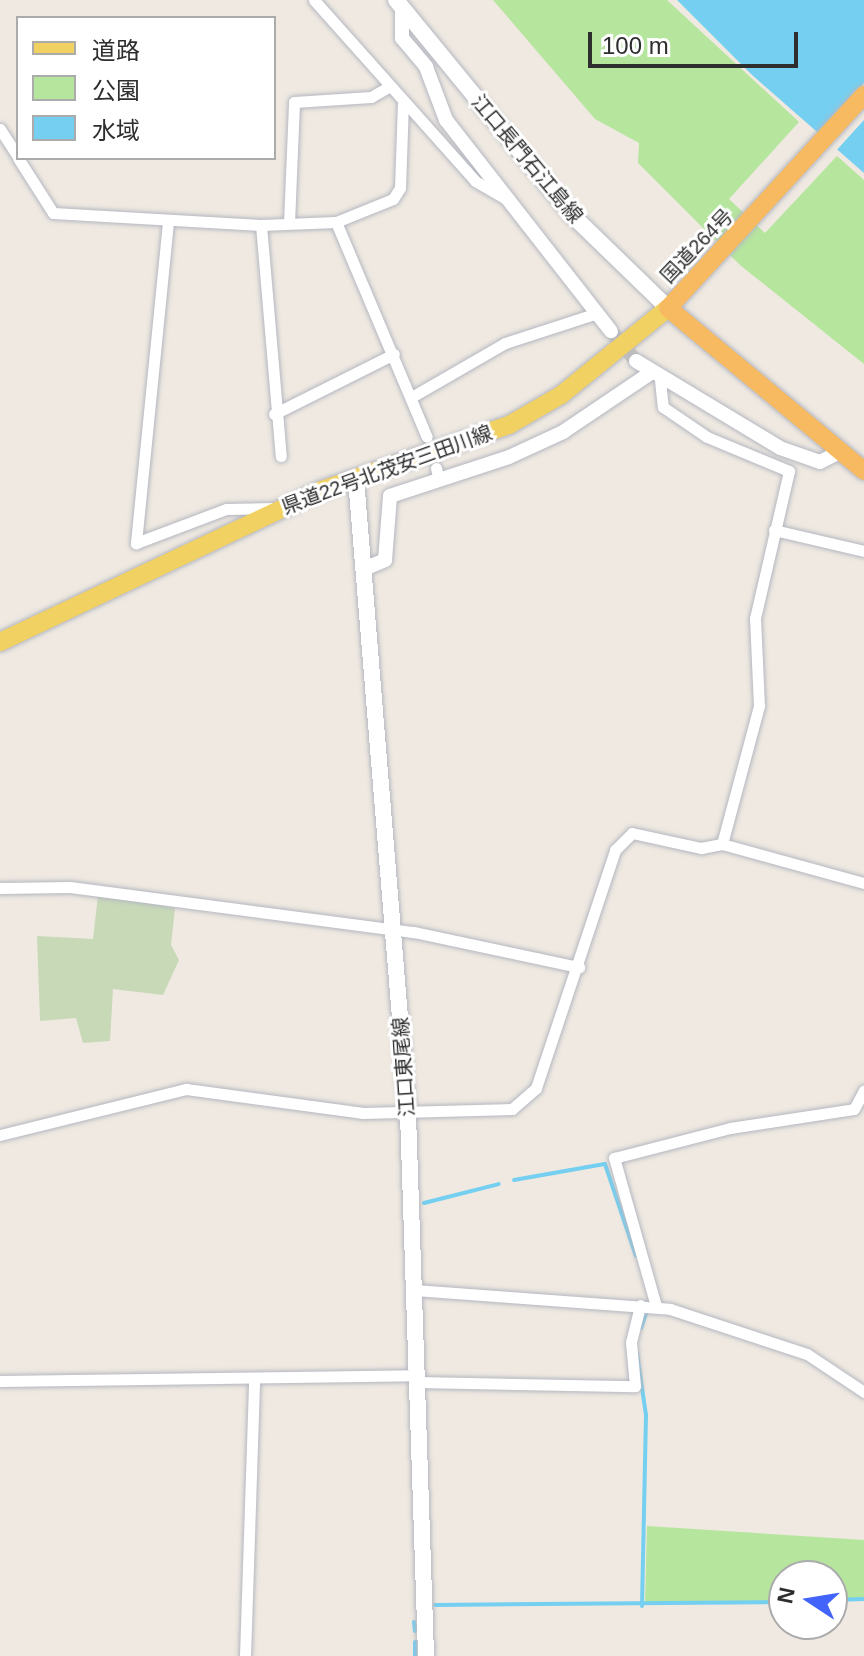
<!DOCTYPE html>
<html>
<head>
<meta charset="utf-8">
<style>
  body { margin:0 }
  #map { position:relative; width:864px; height:1656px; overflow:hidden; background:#efe9e1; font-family:Helvetica,"Noto Sans JP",sans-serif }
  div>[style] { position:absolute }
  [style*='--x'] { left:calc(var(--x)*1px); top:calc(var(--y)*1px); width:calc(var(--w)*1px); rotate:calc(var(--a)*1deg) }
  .green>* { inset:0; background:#b6e59e }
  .cemetery>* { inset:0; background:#c8d9b8 }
  .water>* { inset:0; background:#75cff0 }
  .pier>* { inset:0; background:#efe9e1 }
  .stream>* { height:4px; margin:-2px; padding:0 2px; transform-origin:2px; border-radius:2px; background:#75cff0 }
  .tertiary-tunnel>* { height:14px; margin-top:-7px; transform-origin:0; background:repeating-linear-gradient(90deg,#c8c4bd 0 14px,transparent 0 21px) }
  .roads { filter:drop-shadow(0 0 2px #b4b7c1) drop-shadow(0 0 2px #b4b7c1) }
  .minor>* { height:11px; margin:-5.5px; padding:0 5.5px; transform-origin:5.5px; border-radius:5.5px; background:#fff }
  .tertiary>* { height:14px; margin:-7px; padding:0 7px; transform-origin:7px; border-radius:7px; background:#fff }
  .secondary>* { height:16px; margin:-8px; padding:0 8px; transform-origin:8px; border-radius:8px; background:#fff }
  .primary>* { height:18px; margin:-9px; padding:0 9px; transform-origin:9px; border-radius:9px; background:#f2d163 }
  .trunk>* { height:18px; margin:-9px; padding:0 9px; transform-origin:9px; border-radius:9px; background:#f8ba60 }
  span { translate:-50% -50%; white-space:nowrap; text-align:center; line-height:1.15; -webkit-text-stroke:6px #fff; paint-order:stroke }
  .street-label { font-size:20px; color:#2e2e2e }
  .legend { position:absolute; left:16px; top:16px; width:260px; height:144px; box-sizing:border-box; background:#fff; border:2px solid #ababab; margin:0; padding:10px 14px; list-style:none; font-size:24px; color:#2e2e2e }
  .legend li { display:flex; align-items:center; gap:16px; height:40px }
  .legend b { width:40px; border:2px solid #ababab }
  .north { position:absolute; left:768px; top:1560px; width:80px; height:80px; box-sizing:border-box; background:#fff; border:2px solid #ababab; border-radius:50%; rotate:282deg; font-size:22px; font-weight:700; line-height:32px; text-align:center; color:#2e2e2e }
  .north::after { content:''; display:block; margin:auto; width:28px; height:36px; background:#4264fb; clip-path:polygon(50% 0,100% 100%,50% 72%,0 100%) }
  .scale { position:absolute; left:588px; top:32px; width:210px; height:36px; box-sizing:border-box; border:4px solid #2e2e2e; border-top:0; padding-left:10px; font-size:24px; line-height:28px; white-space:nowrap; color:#2e2e2e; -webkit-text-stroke:6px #fff; paint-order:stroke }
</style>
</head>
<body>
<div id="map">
  <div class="green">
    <i style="clip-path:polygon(493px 0,667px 0,799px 122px,729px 199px,765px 233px,837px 156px,864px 180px,864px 364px,740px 265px,638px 163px,639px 143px,595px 119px)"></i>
    <i style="clip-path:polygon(647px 1526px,864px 1540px,864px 1599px,832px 1600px,832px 1576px,784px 1576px,784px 1601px,645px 1604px)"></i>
  </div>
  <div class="cemetery">
    <i style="clip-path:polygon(98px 895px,175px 908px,171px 945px,179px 960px,163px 995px,113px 989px,110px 1041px,83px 1043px,76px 1018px,40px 1021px,37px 936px,93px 939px)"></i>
  </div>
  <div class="water">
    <i style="clip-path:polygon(677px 0,864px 0,864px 173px,751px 74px)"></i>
  </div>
  <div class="pier">
    <i style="clip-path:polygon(864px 83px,864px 120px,834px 153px,816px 136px)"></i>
  </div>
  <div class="stream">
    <i style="--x:514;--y:1180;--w:92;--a:-10"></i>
    <i style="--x:605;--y:1164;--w:97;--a:71.4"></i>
    <i style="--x:424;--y:1203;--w:77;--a:-14.2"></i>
    <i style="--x:641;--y:1328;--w:18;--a:-71"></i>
    <i style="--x:637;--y:1354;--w:62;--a:81.6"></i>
    <i style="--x:646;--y:1415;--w:191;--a:91.2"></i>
    <i style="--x:832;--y:1600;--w:32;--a:-2"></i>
    <i style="--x:435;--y:1605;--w:349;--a:-0.5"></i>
    <i style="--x:414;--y:1622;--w:9;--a:84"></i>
    <i style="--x:415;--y:1642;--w:14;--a:90"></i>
  </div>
  <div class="tertiary-tunnel">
    <i style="--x:611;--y:331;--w:39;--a:50"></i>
  </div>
  <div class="roads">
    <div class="minor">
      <i style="--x:314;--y:0;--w:242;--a:48.3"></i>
      <i style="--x:475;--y:181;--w:34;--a:30"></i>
      <i style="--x:0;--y:129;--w:33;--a:57"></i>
      <i style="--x:18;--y:158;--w:65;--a:57.5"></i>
      <i style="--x:53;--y:213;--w:208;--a:3.3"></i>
      <i style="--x:261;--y:225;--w:75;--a:-2.3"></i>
      <i style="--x:336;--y:222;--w:233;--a:67.1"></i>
      <i style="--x:168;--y:222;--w:323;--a:95.7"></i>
      <i style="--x:136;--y:543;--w:96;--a:-20.7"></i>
      <i style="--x:226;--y:509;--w:50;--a:-1.1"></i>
      <i style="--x:336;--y:222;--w:61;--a:-22"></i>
      <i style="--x:393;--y:199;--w:13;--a:-58"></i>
      <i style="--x:400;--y:188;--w:84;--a:-88"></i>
      <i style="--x:289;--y:223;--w:121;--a:-87.6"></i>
      <i style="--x:294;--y:102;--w:77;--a:-3.7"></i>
      <i style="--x:371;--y:97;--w:20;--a:-30"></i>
      <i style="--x:261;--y:225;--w:232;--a:85.1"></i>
      <i style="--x:660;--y:380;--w:27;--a:84"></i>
      <i style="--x:663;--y:407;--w:53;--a:34.3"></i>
      <i style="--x:707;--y:437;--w:89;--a:22.5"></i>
      <i style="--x:789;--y:471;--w:151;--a:103"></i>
      <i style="--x:755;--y:618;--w:88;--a:87.4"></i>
      <i style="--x:759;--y:706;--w:143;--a:105"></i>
      <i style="--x:415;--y:395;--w:104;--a:-30"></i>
      <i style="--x:505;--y:343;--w:94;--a:-18"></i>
      <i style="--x:274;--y:414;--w:134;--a:-26.6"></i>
      <i style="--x:436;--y:468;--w:12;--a:76"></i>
      <i style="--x:774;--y:530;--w:92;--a:13.1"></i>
      <i style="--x:0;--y:888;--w:70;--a:-0.8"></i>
      <i style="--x:70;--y:887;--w:347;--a:7.5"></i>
      <i style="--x:414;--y:932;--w:169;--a:12"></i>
      <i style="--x:0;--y:1135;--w:192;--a:-13.9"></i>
      <i style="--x:186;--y:1089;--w:179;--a:7.7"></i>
      <i style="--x:363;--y:1113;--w:149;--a:-1.5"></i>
      <i style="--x:512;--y:1109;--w:32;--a:-41"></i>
      <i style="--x:536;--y:1088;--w:251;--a:-71.6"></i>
      <i style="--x:615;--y:850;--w:24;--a:-45"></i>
      <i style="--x:632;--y:833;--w:71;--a:12.3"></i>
      <i style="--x:701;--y:848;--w:21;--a:-11"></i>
      <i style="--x:722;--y:844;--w:147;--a:15.4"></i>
      <i style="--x:413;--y:1290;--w:258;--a:4.2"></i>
      <i style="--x:670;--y:1309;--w:144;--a:18.2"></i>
      <i style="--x:807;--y:1354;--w:69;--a:33.7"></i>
      <i style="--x:656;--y:1306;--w:154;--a:-105.8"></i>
      <i style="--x:614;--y:1158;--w:120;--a:-14.5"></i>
      <i style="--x:730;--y:1128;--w:125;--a:-8.7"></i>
      <i style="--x:854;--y:1109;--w:21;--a:-62"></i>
      <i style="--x:0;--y:1381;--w:417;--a:-0.8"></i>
      <i style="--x:417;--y:1382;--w:218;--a:1.1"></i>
      <i style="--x:635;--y:1386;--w:44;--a:-95.2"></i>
      <i style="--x:631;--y:1342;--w:38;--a:-76"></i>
      <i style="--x:245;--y:1656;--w:276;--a:-88.1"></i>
    </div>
    <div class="tertiary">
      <i style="--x:402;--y:7;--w:31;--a:90"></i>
      <i style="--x:402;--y:38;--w:38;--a:50"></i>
      <i style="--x:426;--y:67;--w:57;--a:69.3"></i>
      <i style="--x:446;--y:120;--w:268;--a:52"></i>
      <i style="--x:636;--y:361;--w:168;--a:31.1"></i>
      <i style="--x:780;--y:448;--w:42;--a:19.3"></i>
      <i style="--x:820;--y:462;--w:22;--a:-27"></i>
      <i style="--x:364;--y:569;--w:23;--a:-23"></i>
      <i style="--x:385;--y:560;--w:64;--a:-85.5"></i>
      <i style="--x:390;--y:496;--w:125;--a:-18.1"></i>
      <i style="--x:509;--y:457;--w:60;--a:-24.8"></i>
      <i style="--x:563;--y:432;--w:104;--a:-34"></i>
    </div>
    <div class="secondary">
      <i style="--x:396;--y:0;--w:278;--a:50.7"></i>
      <i style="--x:572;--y:215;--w:134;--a:44.1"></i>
      <i style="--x:356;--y:479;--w:638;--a:85.33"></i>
      <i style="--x:408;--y:1115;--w:541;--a:88.09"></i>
    </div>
    <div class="primary">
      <i style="--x:0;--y:642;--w:353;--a:-25.3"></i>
      <i style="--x:319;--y:491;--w:201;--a:-19.2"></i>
      <i style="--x:509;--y:425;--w:60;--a:-30"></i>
      <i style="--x:561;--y:395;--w:138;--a:-39.1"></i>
    </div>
    <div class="trunk">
      <i style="--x:864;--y:95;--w:289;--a:132.6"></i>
      <i style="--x:668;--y:308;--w:255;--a:39.7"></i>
    </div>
  </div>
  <div class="street-label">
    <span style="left:527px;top:159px;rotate:50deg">江口長門石江島線</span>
    <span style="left:697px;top:246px;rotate:-46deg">国道264号</span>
    <span style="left:387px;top:470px;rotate:-20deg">県道22号北茂安三田川線</span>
    <span style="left:404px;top:1067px;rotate:-94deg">江口東尾線</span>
  </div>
  <ul class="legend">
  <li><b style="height:10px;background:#f2d163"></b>道路</li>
  <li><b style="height:22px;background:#b6e59e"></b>公園</li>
  <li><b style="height:22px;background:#75cff0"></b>水域</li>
  </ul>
  <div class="north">N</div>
  <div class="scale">100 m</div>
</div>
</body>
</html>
